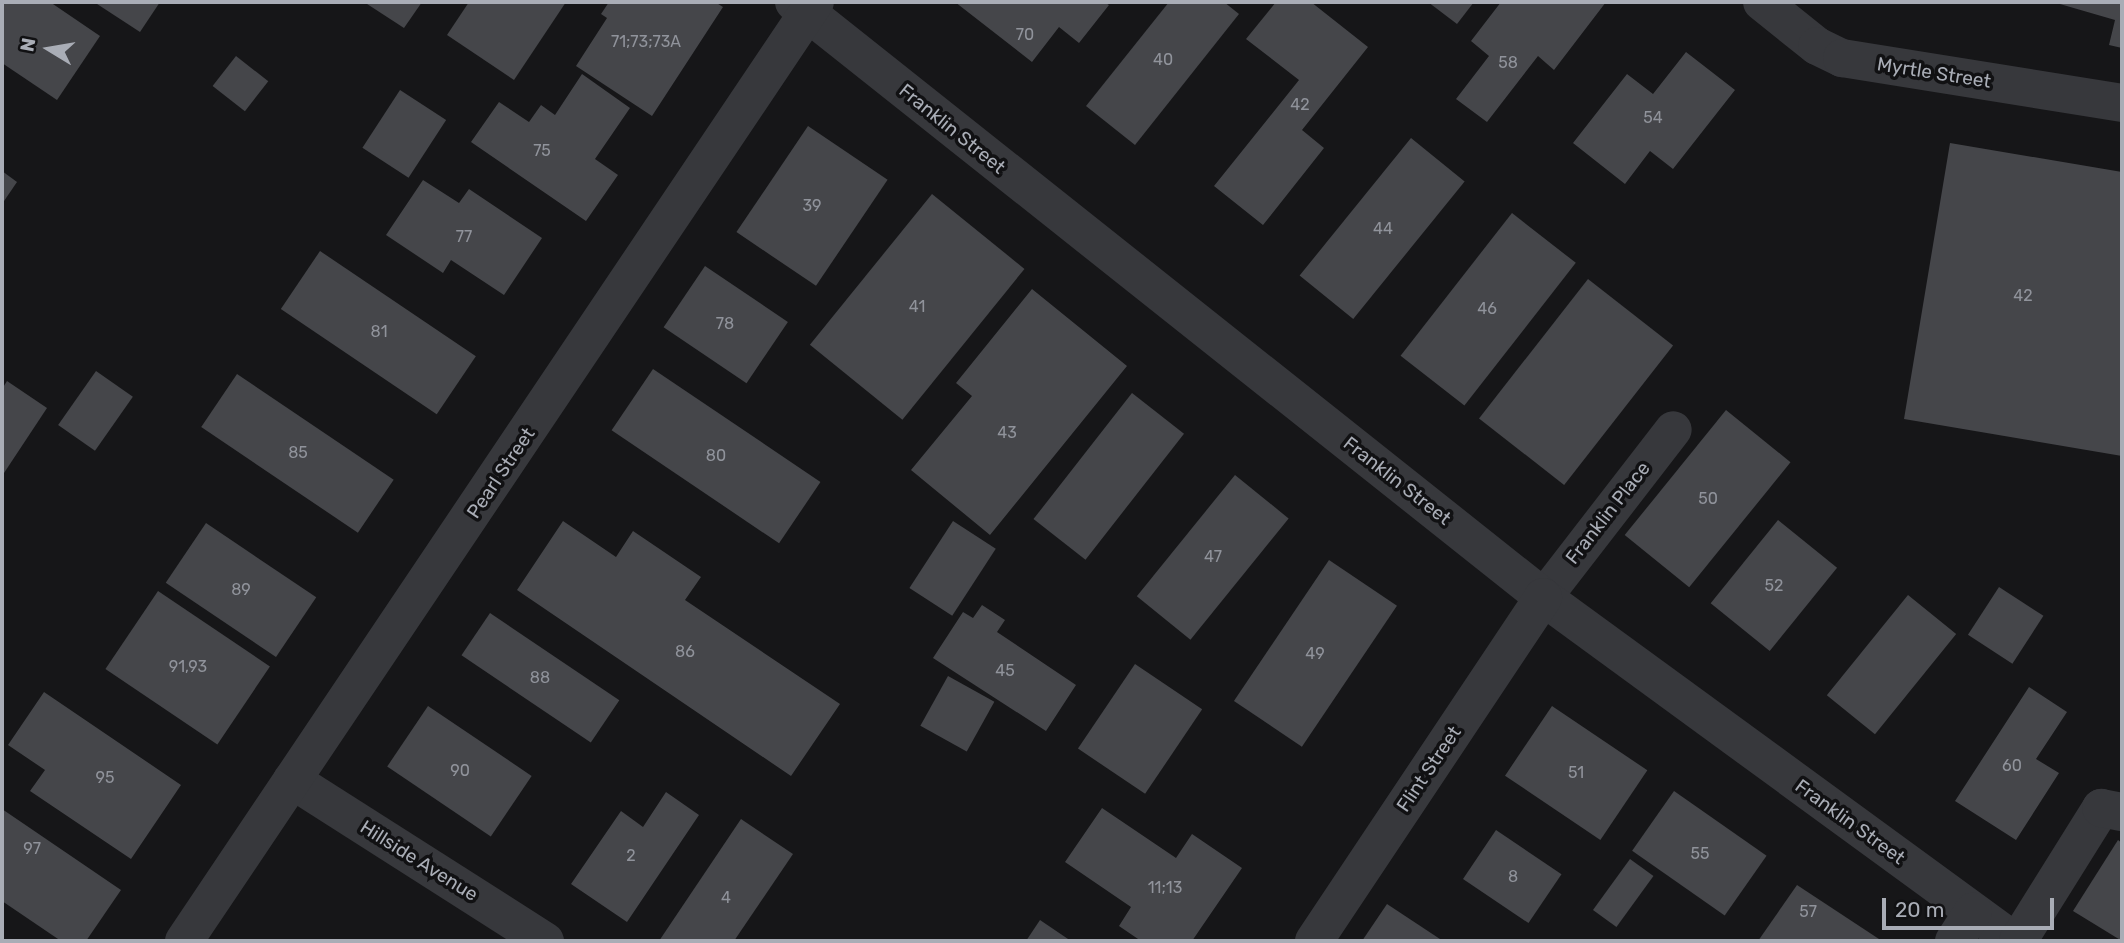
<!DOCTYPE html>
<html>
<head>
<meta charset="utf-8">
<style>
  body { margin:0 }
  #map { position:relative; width:2124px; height:943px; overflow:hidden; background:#161618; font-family:Rubik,sans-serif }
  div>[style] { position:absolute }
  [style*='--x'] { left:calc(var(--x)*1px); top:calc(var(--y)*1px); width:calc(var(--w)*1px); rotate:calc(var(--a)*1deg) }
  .building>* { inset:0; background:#45464a; transform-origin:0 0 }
  .pedestrian>* { height:37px; margin:-18.5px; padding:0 18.5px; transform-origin:18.5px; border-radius:18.5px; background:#37383c }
  .minor>* { height:38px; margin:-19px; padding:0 19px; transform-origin:19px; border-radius:19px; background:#37383c }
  span { translate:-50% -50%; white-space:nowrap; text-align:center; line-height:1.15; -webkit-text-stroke:7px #111113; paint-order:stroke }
  .number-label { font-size:16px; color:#90939b }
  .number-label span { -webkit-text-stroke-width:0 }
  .street-label { font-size:19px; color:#a9adb6 }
  .frame { position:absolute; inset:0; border:4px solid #a9adb6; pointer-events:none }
  .north { position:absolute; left:14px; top:14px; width:70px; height:70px; -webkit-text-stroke:5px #111113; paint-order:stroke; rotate:281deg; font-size:19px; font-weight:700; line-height:28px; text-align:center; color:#a9adb6 }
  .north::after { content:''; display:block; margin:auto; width:24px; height:32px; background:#a9adb6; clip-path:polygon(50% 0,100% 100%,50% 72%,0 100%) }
  .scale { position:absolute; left:1882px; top:898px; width:172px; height:32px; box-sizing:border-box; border:4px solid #a9adb6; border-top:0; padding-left:9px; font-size:21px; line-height:24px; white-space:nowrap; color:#a9adb6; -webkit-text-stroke:5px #111113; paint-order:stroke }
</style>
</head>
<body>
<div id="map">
  <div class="building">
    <i style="clip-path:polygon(2px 2px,50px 2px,100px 36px,57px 100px,2px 63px)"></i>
    <i style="clip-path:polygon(94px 2px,160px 2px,140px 32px)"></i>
    <i style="clip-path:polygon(364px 2px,422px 2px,404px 28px)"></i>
    <i style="clip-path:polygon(469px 2px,566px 2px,514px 80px,447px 35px)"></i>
    <i style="clip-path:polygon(609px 2px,715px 2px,723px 7px,652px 116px,576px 66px,607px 18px,601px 14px)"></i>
    <i style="clip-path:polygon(955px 2px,1104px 2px,1109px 5px,1079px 43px,1059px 27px,1032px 62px)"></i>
    <i style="clip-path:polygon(1169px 2px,1224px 2px,1239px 14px,1135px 145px,1086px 106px)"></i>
    <i style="clip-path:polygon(1276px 2px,1311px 2px,1368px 47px,1302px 130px,1324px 148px,1263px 225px,1214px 186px,1299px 80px,1246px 39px)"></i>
    <i style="clip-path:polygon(1428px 2px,1474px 2px,1457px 24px)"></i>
    <i style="clip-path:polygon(1501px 2px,1606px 2px,1554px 70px,1538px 56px,1487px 122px,1456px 99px,1489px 56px,1471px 41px)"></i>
    <i style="clip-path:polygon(2053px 2px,2122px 2px,2122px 48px,2109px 45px,2115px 20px)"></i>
    <i style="clip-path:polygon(1686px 52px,1735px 90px,1673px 169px,1650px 151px,1625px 184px,1573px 143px,1627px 74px,1653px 94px)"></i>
    <i style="left:236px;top:56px;width:41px;height:38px;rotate:38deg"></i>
    <i style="clip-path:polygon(582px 74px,630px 108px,595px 159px,618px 175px,586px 221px,471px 142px,499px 102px,529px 122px,541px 105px,555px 115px)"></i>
    <i style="left:400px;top:90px;width:55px;height:69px;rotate:33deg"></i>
    <i style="left:808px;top:126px;width:96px;height:128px;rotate:34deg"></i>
    <i style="left:1411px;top:138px;width:69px;height:177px;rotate:39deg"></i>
    <i style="clip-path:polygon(1950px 143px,2122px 172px,2122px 456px,1904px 419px)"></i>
    <i style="clip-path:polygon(2px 171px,17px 182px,2px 204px)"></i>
    <i style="clip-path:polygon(423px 180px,459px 203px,469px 189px,542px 238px,504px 295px,451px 260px,443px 273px,386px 235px)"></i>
    <i style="left:932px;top:194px;width:119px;height:194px;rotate:39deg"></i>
    <i style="left:1512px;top:213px;width:81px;height:181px;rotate:38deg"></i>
    <i style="left:320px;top:251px;width:188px;height:70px;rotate:34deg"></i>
    <i style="left:705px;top:266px;width:100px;height:74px;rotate:34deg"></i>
    <i style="left:1588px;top:279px;width:108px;height:177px;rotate:38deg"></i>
    <i style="clip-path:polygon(1032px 289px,1127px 366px,990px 535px,911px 470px,972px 396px,956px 383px)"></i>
    <i style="left:653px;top:369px;width:202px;height:74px;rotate:34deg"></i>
    <i style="left:96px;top:371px;width:45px;height:66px;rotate:35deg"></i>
    <i style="left:237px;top:374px;width:189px;height:64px;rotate:34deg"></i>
    <i style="clip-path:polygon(7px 381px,47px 408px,4px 473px,2px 389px)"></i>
    <i style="left:1132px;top:393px;width:66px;height:160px;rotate:38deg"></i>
    <i style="left:1726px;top:410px;width:83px;height:161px;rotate:39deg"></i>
    <i style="left:1235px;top:475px;width:69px;height:156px;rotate:39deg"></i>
    <i style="left:1778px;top:520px;width:76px;height:107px;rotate:39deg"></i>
    <i style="clip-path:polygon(563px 521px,616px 557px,633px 531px,701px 577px,685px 600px,840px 704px,791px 776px,517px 590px)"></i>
    <i style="left:953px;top:521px;width:51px;height:80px;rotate:33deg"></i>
    <i style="left:206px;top:523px;width:133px;height:72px;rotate:34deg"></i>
    <i style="left:1329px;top:560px;width:82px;height:170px;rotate:34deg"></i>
    <i style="left:1999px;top:587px;width:53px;height:57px;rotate:33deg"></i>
    <i style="left:158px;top:591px;width:135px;height:94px;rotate:34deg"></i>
    <i style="left:1908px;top:595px;width:62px;height:129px;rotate:39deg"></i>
    <i style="clip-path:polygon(982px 605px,1005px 620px,997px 632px,1076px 685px,1046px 731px,933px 658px,963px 612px,973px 618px)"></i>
    <i style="left:490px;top:613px;width:156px;height:51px;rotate:34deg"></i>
    <i style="left:1135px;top:664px;width:81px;height:102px;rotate:34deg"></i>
    <i style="left:948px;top:676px;width:53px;height:57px;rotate:29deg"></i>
    <i style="clip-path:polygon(2029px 687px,2067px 712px,2036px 759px,2059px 773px,2016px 840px,1955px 801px)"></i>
    <i style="clip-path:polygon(44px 692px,181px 785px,131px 859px,30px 791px,45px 770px,8px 745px)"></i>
    <i style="left:428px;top:706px;width:125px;height:73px;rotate:34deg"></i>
    <i style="left:1552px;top:706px;width:115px;height:84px;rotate:34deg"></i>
    <i style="left:1674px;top:791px;width:113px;height:73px;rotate:35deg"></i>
    <i style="clip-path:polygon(666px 792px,699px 815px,627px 922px,571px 884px,621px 811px,643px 827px)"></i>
    <i style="clip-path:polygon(1102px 808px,1176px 858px,1192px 834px,1242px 868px,1192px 941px,1141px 941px,1119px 926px,1131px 907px,1065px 862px)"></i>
    <i style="clip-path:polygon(2px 809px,121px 890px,86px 941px,61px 941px,2px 901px)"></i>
    <i style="clip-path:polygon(741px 819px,793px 854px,734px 941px,659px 941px)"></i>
    <i style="left:1496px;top:830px;width:79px;height:59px;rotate:34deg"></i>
    <i style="clip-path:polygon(2118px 840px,2122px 843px,2122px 941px,2073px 911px)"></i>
    <i style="left:1630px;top:859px;width:29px;height:63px;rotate:36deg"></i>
    <i style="clip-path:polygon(1797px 885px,1879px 939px,1877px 941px,1758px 941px)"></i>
    <i style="clip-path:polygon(1387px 904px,1443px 941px,1362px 941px)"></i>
    <i style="clip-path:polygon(1040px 920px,1071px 941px,1026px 941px)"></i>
  </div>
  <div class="pedestrian">
    <i style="--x:1543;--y:597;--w:212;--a:-52.3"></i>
  </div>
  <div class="minor">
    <i style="--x:794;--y:2;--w:957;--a:38.46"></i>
    <i style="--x:1543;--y:597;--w:583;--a:36.14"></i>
    <i style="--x:1762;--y:2;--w:70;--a:38.7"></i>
    <i style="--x:1817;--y:46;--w:28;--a:26"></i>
    <i style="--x:1842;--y:58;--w:284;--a:9.1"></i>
    <i style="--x:292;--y:780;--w:300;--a:32.5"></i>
    <i style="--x:184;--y:941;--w:1131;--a:-56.1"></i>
    <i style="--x:1314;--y:941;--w:413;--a:-56.3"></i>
    <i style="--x:1954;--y:941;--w:35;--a:-57"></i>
    <i style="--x:2018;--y:941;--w:157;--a:-58"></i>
    <i style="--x:2101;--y:808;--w:21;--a:11"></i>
  </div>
  <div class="number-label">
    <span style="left:1025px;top:35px">70</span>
    <span style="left:646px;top:42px">71;73;73A</span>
    <span style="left:1163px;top:60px">40</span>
    <span style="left:1508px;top:63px">58</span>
    <span style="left:1300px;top:105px">42</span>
    <span style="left:1653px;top:118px">54</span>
    <span style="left:542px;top:151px">75</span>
    <span style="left:812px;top:206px">39</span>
    <span style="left:1383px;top:229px">44</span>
    <span style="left:464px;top:237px">77</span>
    <span style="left:2023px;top:296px">42</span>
    <span style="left:917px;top:307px">41</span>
    <span style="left:1487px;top:309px">46</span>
    <span style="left:725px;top:324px">78</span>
    <span style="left:379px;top:332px">81</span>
    <span style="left:1007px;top:433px">43</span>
    <span style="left:298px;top:453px">85</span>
    <span style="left:716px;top:456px">80</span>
    <span style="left:1708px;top:499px">50</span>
    <span style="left:1213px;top:557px">47</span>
    <span style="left:1774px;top:586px">52</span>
    <span style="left:241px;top:590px">89</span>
    <span style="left:685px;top:652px">86</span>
    <span style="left:1315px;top:654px">49</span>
    <span style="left:188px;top:667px">91,93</span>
    <span style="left:1005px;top:671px">45</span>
    <span style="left:540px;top:678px">88</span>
    <span style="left:2012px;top:766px">60</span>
    <span style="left:460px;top:771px">90</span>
    <span style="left:1576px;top:773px">51</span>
    <span style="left:105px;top:778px">95</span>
    <span style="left:32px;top:849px">97</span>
    <span style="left:1700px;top:854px">55</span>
    <span style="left:631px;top:856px">2</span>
    <span style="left:1513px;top:877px">8</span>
    <span style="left:1165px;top:888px">11;13</span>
    <span style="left:726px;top:898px">4</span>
    <span style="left:1808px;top:912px">57</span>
  </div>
  <div class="street-label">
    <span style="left:1934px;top:73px;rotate:9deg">Myrtle Street</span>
    <span style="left:952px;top:129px;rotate:39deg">Franklin Street</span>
    <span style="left:501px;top:473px;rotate:-56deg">Pearl Street</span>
    <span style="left:1397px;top:481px;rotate:38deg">Franklin Street</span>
    <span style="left:1608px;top:513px;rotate:-52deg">Franklin Place</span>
    <span style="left:1429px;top:769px;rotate:-56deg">Flint Street</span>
    <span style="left:1850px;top:822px;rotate:36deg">Franklin Street</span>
    <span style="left:419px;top:861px;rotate:32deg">Hillside Avenue</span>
  </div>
  <div class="frame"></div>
  <div class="north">N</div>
  <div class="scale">20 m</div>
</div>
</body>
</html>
